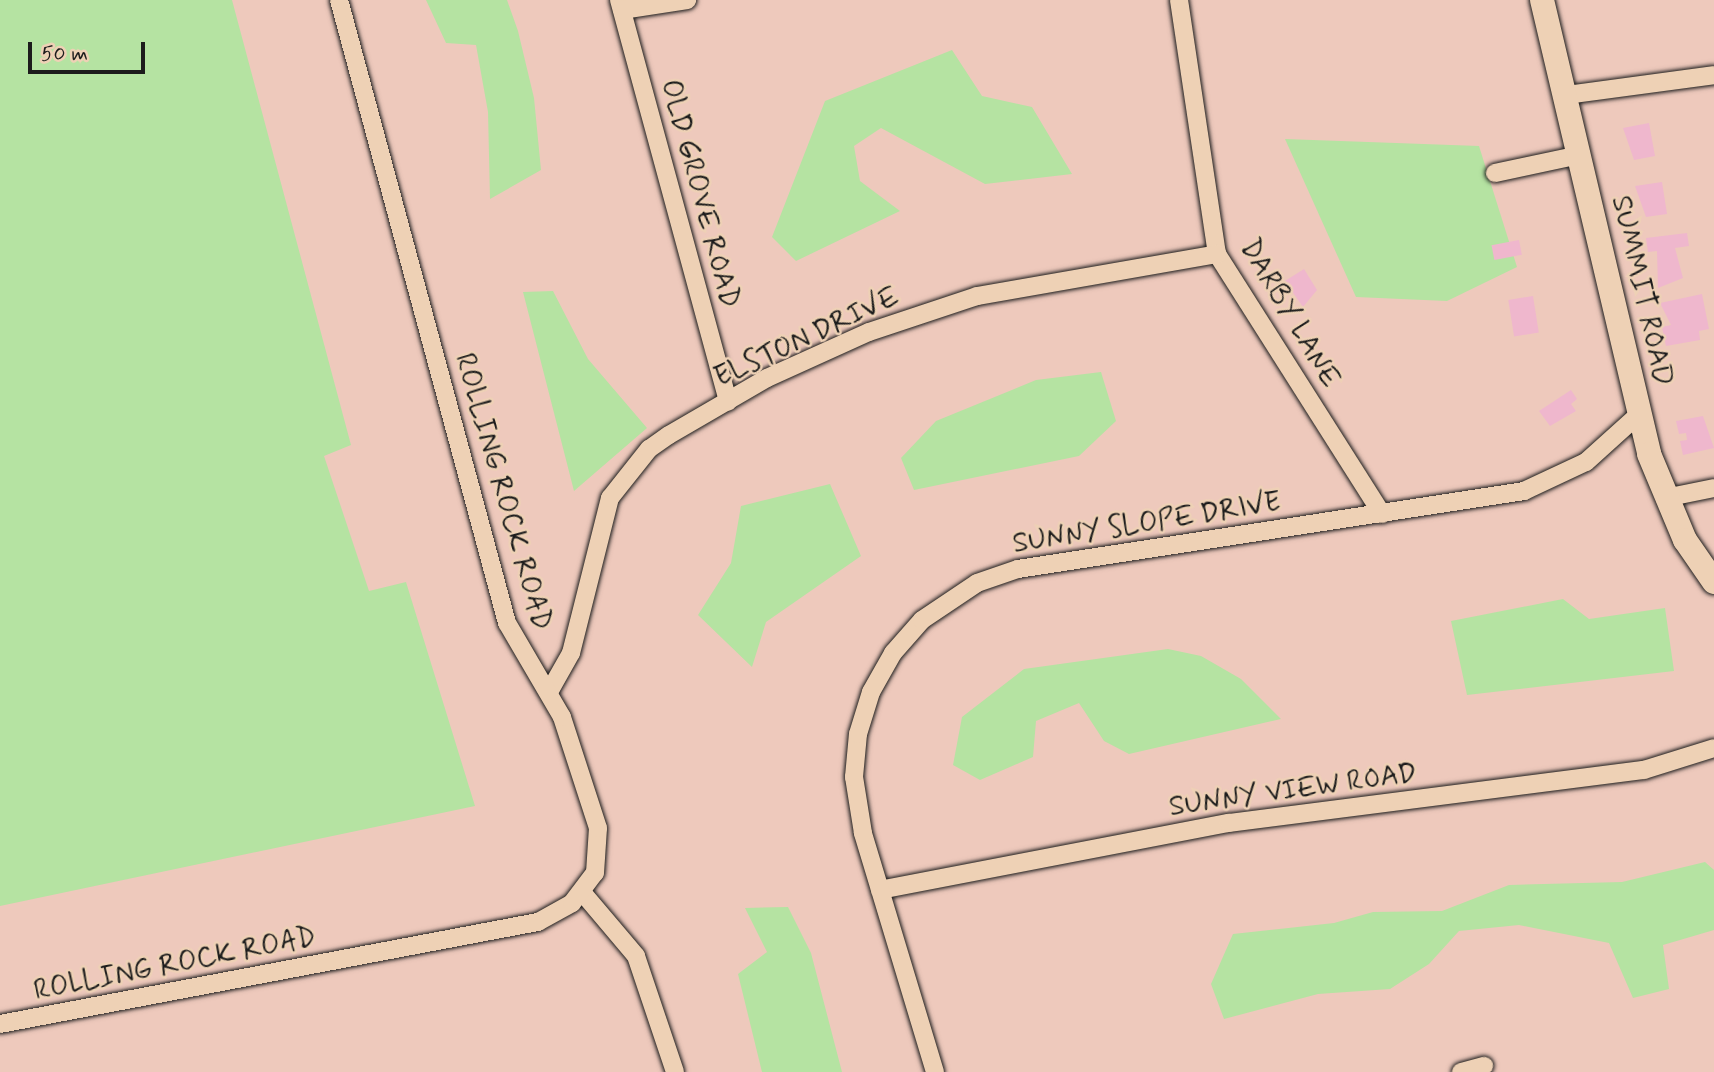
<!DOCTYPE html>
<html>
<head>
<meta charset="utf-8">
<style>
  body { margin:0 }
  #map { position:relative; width:1714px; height:1072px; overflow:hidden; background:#eec9bc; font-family:Mynerve,sans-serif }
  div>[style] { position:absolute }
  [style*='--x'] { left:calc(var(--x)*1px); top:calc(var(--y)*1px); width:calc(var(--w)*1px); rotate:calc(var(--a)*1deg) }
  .green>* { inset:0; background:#b5e3a2 }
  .building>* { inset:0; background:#efb7cd; transform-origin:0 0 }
  .roads { filter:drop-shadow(0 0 2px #1c1c1c) drop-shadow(0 0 2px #1c1c1c) }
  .minor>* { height:18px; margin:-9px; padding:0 9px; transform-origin:9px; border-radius:9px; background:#eed1b5 }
  .secondary>* { height:24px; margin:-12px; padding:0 12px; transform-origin:12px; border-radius:12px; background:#eed1b5 }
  span { translate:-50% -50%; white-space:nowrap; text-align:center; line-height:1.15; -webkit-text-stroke:5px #eed1b5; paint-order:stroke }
  .street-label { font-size:28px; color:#1c1c1c }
  .scale { position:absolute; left:28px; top:42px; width:117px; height:32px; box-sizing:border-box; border:4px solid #1c1c1c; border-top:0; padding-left:9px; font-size:21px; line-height:24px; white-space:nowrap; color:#1c1c1c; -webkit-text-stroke:5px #eed1b5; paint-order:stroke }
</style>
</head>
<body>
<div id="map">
  <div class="green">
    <i style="clip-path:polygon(0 0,232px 0,351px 445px,324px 456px,369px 591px,406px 582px,475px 806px,0 906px)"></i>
    <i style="clip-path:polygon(426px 0,507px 0,518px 31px,534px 98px,541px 170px,490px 199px,488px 112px,476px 45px,446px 43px)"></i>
    <i style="clip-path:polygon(952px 50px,982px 96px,1032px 107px,1072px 174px,985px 184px,881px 128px,854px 146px,860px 181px,900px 211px,796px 261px,772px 237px,825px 101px)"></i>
    <i style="clip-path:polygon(1285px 139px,1479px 146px,1517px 267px,1447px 301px,1356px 297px)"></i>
    <i style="clip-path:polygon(553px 291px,588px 359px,647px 428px,574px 491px,523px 292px)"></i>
    <i style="clip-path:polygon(1101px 372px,1116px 421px,1079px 456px,914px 490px,901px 458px,936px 421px,1036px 380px)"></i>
    <i style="clip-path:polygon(830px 484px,861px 556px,766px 622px,752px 667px,698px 615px,731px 563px,741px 506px)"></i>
    <i style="clip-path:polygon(1563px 599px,1589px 619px,1665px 608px,1674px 671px,1467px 695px,1451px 621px)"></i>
    <i style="clip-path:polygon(1168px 649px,1201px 656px,1241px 679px,1281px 719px,1129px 754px,1104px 741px,1079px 703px,1036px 721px,1033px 757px,980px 780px,953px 765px,962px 717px,1024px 669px)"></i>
    <i style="clip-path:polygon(1705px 862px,1714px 870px,1714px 930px,1663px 945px,1669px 989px,1633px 998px,1609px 943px,1519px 925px,1459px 931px,1429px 964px,1390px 989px,1318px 994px,1224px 1019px,1211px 984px,1233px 934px,1334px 923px,1373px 912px,1442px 911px,1509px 885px,1622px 882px)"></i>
    <i style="clip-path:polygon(788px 907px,811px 953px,842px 1072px,762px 1072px,738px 974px,767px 952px,745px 908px)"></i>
  </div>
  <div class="building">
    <i style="clip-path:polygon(1649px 123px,1655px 156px,1634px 160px,1623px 128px)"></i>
    <i style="clip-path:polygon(1662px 182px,1667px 214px,1646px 217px,1635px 186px)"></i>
    <i style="clip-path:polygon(1687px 233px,1689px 246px,1675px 248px,1683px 278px,1658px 288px,1657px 251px,1648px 252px,1646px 238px)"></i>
    <i style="left:1519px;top:240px;width:15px;height:28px;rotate:79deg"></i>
    <i style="clip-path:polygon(1304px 269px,1317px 290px,1303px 307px,1285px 281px)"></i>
    <i style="clip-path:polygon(1702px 294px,1709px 329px,1699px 331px,1700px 340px,1666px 346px,1662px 327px,1671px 325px,1660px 303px)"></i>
    <i style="left:1533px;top:296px;width:37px;height:25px;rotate:81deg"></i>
    <i style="clip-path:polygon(1571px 390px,1577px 399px,1571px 404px,1576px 411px,1550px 426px,1539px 411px)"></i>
    <i style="clip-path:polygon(1703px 416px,1714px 448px,1683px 455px,1680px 441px,1687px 440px,1686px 433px,1679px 434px,1676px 421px)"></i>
  </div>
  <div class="roads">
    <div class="minor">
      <i style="--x:619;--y:0;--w:416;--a:74.8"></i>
      <i style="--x:1179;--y:0;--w:257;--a:81.5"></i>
      <i style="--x:1217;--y:254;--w:308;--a:57.6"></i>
      <i style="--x:622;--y:10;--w:66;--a:-8.7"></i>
      <i style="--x:1567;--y:95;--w:148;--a:-7.7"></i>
      <i style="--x:1495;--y:173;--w:87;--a:-12"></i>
      <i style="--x:1665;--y:498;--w:50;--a:-11.5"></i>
      <i style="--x:549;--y:692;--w:45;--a:-60.6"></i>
      <i style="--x:571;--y:653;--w:160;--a:-75.9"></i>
      <i style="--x:610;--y:498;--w:63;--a:-51.5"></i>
      <i style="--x:649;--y:449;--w:24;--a:-35"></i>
      <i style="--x:669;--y:435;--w:113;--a:-30.2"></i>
      <i style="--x:767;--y:378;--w:112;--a:-24.3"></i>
      <i style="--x:869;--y:332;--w:114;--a:-18.4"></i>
      <i style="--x:977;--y:296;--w:244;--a:-9.9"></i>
      <i style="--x:880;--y:890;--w:355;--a:-10.9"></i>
      <i style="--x:1229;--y:823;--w:418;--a:-7.3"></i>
      <i style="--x:1644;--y:770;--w:73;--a:-17.4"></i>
      <i style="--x:582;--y:892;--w:84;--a:49.8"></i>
      <i style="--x:636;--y:956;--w:122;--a:71.4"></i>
      <i style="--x:0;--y:1024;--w:548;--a:-10.74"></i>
      <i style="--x:538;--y:922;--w:39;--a:-29"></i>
      <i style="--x:572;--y:903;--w:38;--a:-53"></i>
      <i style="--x:595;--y:873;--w:45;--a:-86.2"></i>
      <i style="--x:598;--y:828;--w:117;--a:-108"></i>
      <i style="--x:562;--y:717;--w:109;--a:-120.3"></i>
      <i style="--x:507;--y:623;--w:645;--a:-105.09"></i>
      <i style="--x:935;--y:1072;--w:250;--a:-106.8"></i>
      <i style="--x:863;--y:833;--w:57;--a:-99.1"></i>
      <i style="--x:854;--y:777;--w:43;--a:-84.7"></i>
      <i style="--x:858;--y:734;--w:44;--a:-72.8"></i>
      <i style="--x:871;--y:692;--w:45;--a:-60.6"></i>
      <i style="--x:893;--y:653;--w:44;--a:-48.7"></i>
      <i style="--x:922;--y:620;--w:66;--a:-33.9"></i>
      <i style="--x:977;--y:583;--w:43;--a:-18.9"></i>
      <i style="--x:1018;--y:569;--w:512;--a:-8.76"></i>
      <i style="--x:1524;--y:491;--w:68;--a:-25.1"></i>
      <i style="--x:1586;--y:462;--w:70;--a:-42.1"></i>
      <i style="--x:1461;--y:1072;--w:24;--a:-15"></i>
    </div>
    <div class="secondary">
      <i style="--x:1542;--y:0;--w:466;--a:76.7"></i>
      <i style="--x:1649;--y:454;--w:93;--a:67.3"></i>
      <i style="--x:1685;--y:540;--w:51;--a:55.4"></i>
    </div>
  </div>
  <div class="street-label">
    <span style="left:699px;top:194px;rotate:75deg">OLD GROVE ROAD</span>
    <span style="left:1641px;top:291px;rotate:77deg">SUMMIT ROAD</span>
    <span style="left:1289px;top:314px;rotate:59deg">DARBY LANE</span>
    <span style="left:807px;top:338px;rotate:-25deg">ELSTON DRIVE</span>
    <span style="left:502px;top:492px;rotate:74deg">ROLLING ROCK ROAD</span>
    <span style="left:1147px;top:524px;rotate:-9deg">SUNNY SLOPE DRIVE</span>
    <span style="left:1293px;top:791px;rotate:-8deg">SUNNY VIEW ROAD</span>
    <span style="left:175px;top:965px;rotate:-11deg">ROLLING ROCK ROAD</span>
  </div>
  <div class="scale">50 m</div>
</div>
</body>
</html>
